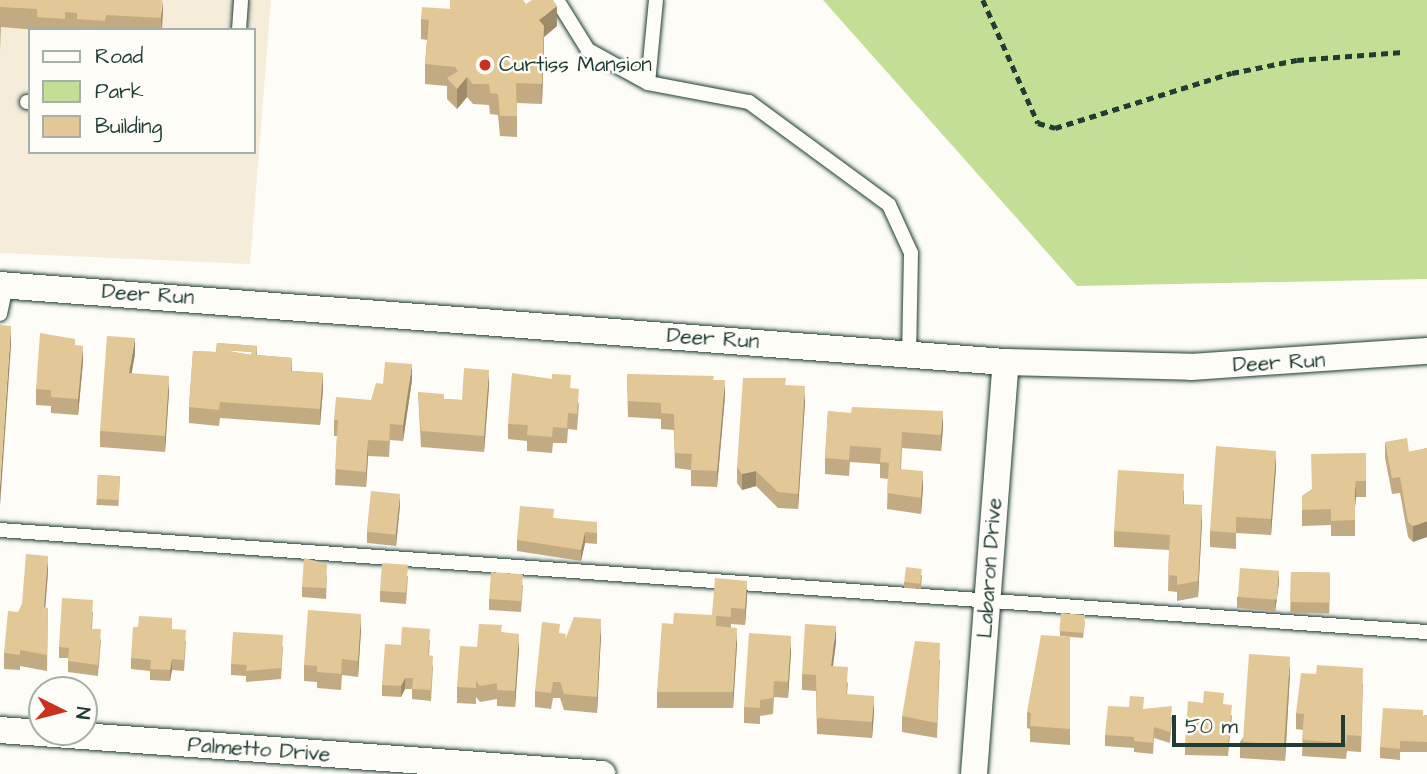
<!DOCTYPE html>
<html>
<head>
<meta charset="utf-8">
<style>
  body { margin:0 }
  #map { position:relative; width:1427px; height:774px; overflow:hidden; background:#fdfcf7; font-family:"Architects Daughter",sans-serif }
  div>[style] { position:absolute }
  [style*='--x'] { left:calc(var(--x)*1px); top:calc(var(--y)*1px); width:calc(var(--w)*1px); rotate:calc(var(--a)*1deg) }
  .built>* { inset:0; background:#f5ecda }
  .green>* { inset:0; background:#c3de95 }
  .path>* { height:4.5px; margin-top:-2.25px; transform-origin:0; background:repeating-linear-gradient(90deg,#1f3d34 0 7px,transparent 0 12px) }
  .roads { filter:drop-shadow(0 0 2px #1f3d34) drop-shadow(0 0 2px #1f3d34) }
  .service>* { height:14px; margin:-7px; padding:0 7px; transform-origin:7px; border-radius:7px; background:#fdfcf7 }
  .minor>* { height:26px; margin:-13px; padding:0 13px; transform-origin:13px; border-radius:13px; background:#fdfcf7 }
  .wall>* { inset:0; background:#c2ab82; transform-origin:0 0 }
  .shaded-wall>* { inset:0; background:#9e8b6a }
  .building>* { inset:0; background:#e2c797; transform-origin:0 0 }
  .dots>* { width:19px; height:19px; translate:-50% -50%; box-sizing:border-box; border:4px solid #fdfcf7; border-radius:50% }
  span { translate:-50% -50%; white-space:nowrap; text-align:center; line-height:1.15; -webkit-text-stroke:5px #fdfcf7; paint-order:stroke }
  .poi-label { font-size:21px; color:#1f3d34 }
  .left { translate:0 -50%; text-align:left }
  .street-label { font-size:21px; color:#1f3d34 }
  .legend { position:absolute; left:28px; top:28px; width:228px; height:126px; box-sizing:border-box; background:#fdfcf7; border:2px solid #a4b0a9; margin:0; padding:9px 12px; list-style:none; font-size:21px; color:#1f3d34 }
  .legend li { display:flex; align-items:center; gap:14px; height:35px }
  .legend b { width:35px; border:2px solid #a4b0a9 }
  .north { position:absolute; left:28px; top:676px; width:70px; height:70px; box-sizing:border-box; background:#fdfcf7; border:2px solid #a4b0a9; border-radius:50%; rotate:96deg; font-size:19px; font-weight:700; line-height:28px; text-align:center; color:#1f3d34 }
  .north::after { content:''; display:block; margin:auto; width:24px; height:32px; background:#c8321e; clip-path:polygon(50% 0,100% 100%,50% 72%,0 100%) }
  .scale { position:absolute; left:1172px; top:715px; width:173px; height:32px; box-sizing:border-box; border:4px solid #1f3d34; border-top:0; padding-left:9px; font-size:21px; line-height:24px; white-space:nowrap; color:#1f3d34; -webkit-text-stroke:5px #fdfcf7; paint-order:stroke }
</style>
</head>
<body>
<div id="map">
  <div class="built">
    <i style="clip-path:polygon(evenodd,0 0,271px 0,250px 264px,0 253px,0 0,30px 30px,254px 30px,254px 152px,30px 152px,30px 30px)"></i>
  </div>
  <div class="green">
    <i style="clip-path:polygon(823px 0,1427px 0,1427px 279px,1077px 286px)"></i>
  </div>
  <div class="path">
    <i style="--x:983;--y:0;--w:135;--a:65.9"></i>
    <i style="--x:1038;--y:123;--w:18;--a:16"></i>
    <i style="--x:1055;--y:128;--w:185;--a:-17.3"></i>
    <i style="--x:1232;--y:73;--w:66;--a:-11.3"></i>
    <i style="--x:1297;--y:60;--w:106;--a:-4.3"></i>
  </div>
  <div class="roads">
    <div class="service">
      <i style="--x:557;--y:0;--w:59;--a:58.2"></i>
      <i style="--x:588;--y:50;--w:68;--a:28.8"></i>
      <i style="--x:648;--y:83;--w:103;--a:10.7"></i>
      <i style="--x:749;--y:102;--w:174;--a:36.3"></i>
      <i style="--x:889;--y:205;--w:53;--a:65.4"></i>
      <i style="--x:911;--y:253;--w:101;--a:91.1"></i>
      <i style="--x:239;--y:30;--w:30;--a:-86"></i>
      <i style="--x:648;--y:83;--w:83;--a:-84.5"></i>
      <i style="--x:27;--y:102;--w:3;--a:0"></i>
      <i style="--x:0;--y:314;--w:29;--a:-78"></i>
      <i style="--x:0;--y:530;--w:1431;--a:4.09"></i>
    </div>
    <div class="minor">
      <i style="--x:0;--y:285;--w:1009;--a:4.38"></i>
      <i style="--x:1006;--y:362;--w:185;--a:1.5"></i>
      <i style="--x:1191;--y:367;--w:237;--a:-3.9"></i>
      <i style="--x:0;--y:730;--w:604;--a:4.18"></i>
      <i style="--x:974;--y:774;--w:413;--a:-85.6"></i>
    </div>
  </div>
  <div class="wall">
    <i style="clip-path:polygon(0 0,163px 12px,162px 30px,37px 30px,1px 27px,0 51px)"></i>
    <i style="clip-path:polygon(526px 4px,557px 26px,544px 37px,542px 104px,517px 103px,517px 137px,500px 136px,498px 115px,490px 114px,489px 105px,473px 104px,467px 97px,457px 109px,447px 99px,447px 86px,425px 84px,425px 64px,427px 40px,421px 39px,421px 19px,450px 9px)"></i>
    <i style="clip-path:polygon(evenodd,217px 343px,257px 346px,257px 355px,292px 358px,292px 371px,323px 373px,323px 389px,320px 425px,220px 418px,219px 426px,189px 423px,189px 407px,193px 351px,216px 352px,217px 343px,222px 350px,252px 352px,251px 355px,222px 350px)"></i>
    <i style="clip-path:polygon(75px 345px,83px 362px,78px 415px,51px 413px,51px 406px,36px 405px,36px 389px)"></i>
    <i style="clip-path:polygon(135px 354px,131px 373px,169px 392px,165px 452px,100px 447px,100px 431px)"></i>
    <i style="clip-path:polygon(627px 374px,714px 380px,725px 396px,717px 487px,691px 486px,691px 470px,675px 468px,674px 430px,661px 429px,661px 419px,628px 417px)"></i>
    <i style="clip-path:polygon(412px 380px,403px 441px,390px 440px,389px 457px,368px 456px,366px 487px,335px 485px,337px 436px,334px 436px,334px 420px,371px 400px,383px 384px)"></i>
    <i style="clip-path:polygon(786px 385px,805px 402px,798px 509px,778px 508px,756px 486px,742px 490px,737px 483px,737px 467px)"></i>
    <i style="clip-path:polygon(489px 386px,484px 452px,421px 447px,418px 392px,444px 399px,462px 400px)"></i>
    <i style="clip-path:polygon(571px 388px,579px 404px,577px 430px,568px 429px,567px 443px,553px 443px,552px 453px,527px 451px,527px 441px,508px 439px,508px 424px)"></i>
    <i style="clip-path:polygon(828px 411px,943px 427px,941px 451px,902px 448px,901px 469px,923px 487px,921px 514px,887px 509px,888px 479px,880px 478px,880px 464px,850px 462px,849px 476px,825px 474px,825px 458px)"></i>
    <i style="clip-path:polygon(1385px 442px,1409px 452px,1427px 448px,1413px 542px,1408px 537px,1400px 493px,1392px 494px,1385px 458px)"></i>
    <i style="clip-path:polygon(1366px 453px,1366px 497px,1356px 497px,1355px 506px,1355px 536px,1331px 536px,1331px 525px,1302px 526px,1302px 496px)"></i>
    <i style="clip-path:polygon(1276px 467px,1271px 535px,1236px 533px,1236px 549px,1210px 547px,1210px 531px)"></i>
    <i style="left:98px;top:475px;width:22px;height:30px;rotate:3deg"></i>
    <i style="clip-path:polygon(1184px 490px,1184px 504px,1202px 521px,1198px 597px,1177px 601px,1177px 592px,1168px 591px,1169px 550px,1114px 547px,1114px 531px)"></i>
    <i style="clip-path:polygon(400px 505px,396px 546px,367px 543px,367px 532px)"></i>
    <i style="clip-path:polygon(554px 518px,597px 533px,597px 544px,585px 543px,581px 561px,517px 551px,517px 540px)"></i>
    <i style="clip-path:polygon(48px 572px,45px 608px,48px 608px,47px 671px,20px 666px,20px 670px,4px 669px,4px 653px,18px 612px)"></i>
    <i style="left:1291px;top:572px;width:39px;height:41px;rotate:1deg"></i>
    <i style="clip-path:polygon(327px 575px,326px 599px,302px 597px,302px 587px)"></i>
    <i style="clip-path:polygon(922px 575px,921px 589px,904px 588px,904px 582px)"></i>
    <i style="clip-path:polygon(408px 576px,406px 604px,380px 602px,380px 591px)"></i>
    <i style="clip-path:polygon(1279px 582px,1275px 612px,1237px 608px,1237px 597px)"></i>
    <i style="clip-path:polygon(523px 585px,521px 612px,489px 610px,489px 599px)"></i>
    <i style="clip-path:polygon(747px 597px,745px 625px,731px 624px,731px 628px,737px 644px,733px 708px,657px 708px,657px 692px,673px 624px,712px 615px)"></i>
    <i style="clip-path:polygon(93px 611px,92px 629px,101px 640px,98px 676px,68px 672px,68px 658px,59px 658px,59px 647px)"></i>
    <i style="clip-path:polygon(1085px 621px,1083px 638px,1060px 636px,1060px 631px)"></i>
    <i style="clip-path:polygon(172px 629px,186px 641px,184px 671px,172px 670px,170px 681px,150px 680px,150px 671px,131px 669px,131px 658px)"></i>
    <i style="clip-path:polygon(361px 630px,358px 677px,342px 675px,341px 690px,317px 688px,317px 682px,304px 681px,304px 665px)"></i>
    <i style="clip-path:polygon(502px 632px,519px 649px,515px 707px,497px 706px,497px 699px,480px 702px,476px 697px,476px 704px,457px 703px,457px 687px,477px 647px)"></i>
    <i style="clip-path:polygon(560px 633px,566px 640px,601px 635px,597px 713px,564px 710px,560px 698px,553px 698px,551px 709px,535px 707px,535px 691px)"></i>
    <i style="clip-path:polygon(1070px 637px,1070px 745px,1030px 742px,1030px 729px,1027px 728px,1027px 712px)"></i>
    <i style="clip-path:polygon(430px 640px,429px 655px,433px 667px,431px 701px,412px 699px,412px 689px,405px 689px,401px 697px,382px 696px,382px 685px,401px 645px)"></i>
    <i style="clip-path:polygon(836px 642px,833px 666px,848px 683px,847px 694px,874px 712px,872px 738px,817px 734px,816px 691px,802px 690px,802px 674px)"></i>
    <i style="clip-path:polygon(283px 646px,281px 679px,246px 682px,246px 676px,231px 675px,231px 664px)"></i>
    <i style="clip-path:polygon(791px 652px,788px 698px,774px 697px,773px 714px,760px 716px,760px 724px,744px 723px,744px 707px)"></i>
    <i style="clip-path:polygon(940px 659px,937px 738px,902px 732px,902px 716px)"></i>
    <i style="clip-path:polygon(1290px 673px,1285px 761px,1240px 758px,1240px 742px)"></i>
    <i style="clip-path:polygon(1363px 684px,1361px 752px,1347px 751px,1346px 759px,1302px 756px,1303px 730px,1296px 729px,1296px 713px)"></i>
    <i style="clip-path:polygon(1224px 704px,1232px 716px,1228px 756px,1185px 755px,1185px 744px)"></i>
    <i style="clip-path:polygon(1144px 709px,1172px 717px,1170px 743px,1154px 738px,1153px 754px,1134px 752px,1134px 748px,1105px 746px,1105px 735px)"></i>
    <i style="clip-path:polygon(1427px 715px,1427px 752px,1400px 752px,1400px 760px,1380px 758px,1380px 747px,1423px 716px)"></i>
  </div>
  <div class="shaded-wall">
    <i style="clip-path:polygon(163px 0,163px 12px,161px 30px,161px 18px)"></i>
    <i style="clip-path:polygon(557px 6px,557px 26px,544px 37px,542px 104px,539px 20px)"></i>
    <i style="clip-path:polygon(467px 77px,467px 97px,457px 109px,457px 89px)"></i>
    <i style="clip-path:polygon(11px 326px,11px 346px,0 506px,0 486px)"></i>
    <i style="clip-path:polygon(135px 338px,135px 354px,129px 389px,129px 373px)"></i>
    <i style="clip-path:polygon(83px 346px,83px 362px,78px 415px,78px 399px)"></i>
    <i style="clip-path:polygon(412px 364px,412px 380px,403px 441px,403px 425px)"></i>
    <i style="clip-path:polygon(489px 370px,489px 386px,484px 452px,484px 436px)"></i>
    <i style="clip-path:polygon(323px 373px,323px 389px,320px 425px,320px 409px)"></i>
    <i style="clip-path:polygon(169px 376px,169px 392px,165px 452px,165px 436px)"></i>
    <i style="clip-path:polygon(725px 380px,725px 396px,717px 487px,717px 471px)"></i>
    <i style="clip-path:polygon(805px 386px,805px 402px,798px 509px,798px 494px)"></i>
    <i style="clip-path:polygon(943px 411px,943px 427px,941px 451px,941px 435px)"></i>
    <i style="clip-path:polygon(368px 440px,368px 456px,366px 487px,366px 472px)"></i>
    <i style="clip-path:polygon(1276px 451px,1276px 467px,1271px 535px,1271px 519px)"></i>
    <i style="clip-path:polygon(756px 471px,756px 486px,742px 490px,742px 474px)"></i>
    <i style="clip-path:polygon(923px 471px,923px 487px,921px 514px,921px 498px)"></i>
    <i style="clip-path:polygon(1356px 481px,1356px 497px,1355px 507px,1355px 491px)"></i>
    <i style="clip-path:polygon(400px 494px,400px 505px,396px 546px,396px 535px)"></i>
    <i style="clip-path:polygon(1202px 505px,1202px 521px,1198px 597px,1198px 581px)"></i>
    <i style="clip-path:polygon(1427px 521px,1427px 537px,1413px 542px,1413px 526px)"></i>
    <i style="clip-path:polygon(585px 532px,585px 543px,581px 561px,581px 550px)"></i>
    <i style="clip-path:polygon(48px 556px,48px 572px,44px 623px,44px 607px)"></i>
    <i style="clip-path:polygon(1279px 571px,1279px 582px,1275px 612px,1275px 601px)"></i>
    <i style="clip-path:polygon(747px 581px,747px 597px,745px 625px,745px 609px)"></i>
    <i style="clip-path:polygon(361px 614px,361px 630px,358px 677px,358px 661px)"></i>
    <i style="clip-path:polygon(601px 619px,601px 635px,597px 713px,597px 697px)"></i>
    <i style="clip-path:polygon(836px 626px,836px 642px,831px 681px,831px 666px)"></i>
    <i style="clip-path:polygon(737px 628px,737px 644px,733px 708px,733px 692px)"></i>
    <i style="clip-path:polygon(519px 634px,519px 649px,515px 707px,515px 691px)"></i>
    <i style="clip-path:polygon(791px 636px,791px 652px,788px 698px,788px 682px)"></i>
    <i style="clip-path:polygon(1290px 657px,1290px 673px,1285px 761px,1285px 745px)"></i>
    <i style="clip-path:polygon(172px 659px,172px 670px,170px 681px,170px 670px)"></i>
    <i style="clip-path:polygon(405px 678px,405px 689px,401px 697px,401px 686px)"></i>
    <i style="clip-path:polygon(874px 696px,874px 712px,872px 738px,872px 722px)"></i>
  </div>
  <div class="building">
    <i style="clip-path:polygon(0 0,162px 0,161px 18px,106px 15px,105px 21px,77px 19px,77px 13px,65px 12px,65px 19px,37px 17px,37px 9px,0 7px)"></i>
    <i style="clip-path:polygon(450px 0,523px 0,526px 4px,532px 0,553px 0,557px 6px,539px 20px,544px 26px,542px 84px,516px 83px,517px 116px,500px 116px,498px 94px,490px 93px,489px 84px,473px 84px,467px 77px,457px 89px,447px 78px,458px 71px,455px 67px,425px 64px,429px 20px,421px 19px,422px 7px,450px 9px)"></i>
    <i style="clip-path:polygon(0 325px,11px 326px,0 486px)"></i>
    <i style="clip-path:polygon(40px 333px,75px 339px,75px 345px,83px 346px,78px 399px,51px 397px,51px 390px,36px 389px)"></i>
    <i style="clip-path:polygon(107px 336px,135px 338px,129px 373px,169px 376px,165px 436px,100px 431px)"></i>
    <i style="clip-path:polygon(evenodd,217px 343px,257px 346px,256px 355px,292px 358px,291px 371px,323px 373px,320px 409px,220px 402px,219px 410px,189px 407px,193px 351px,216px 352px,217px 343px,222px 350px,252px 352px,251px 355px,222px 350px)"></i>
    <i style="clip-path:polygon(385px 362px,412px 364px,403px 425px,390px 424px,389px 441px,368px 440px,366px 472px,335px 469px,338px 420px,334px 420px,336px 397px,371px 400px,376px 383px,383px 384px)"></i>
    <i style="clip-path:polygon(464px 368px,489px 370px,484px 436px,421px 431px,418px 392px,444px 394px,444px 399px,462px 400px)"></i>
    <i style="clip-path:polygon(512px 373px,552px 379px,552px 374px,571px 375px,570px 388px,579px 389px,577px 414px,568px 413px,567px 428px,553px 427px,552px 437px,527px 435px,528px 425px,508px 424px)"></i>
    <i style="clip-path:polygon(627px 374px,714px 376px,713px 380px,725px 380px,717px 471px,691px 470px,692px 454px,675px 453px,674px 414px,661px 413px,661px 403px,628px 401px)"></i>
    <i style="clip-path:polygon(743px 378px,786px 378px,785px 385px,805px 386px,798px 494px,778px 492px,756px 471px,742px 474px,737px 467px)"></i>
    <i style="clip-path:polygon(852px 407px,943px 411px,941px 435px,902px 432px,900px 469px,923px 471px,921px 498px,887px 493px,889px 463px,880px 462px,881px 448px,850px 446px,849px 460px,825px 458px,828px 411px,851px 413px)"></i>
    <i style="clip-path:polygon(1407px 438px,1409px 452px,1427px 448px,1427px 521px,1413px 526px,1408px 522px,1400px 477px,1392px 478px,1385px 442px)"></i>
    <i style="clip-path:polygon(1216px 446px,1276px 451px,1271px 519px,1236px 517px,1236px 533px,1210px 531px)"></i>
    <i style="clip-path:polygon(1366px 453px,1366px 481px,1356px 481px,1355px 491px,1355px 520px,1331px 521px,1331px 509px,1302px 510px,1302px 496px,1312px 490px,1311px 454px)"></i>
    <i style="clip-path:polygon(1118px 470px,1184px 474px,1183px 504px,1202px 505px,1198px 581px,1177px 585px,1177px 576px,1168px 575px,1170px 535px,1114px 531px)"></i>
    <i style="left:98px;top:475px;width:22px;height:24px;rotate:3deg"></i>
    <i style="left:371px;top:491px;width:29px;height:41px;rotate:6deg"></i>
    <i style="clip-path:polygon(520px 506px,554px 509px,553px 518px,597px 522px,597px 533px,585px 532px,581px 550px,517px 540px)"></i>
    <i style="clip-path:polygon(26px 554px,48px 556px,44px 607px,48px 608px,47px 655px,20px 650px,20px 655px,4px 653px,8px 611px,18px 612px,22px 604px)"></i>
    <i style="clip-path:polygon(304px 558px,327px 564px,326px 588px,302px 587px)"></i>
    <i style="left:382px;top:563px;width:26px;height:28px;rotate:4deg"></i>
    <i style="left:906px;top:567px;width:16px;height:15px;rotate:7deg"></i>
    <i style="left:1240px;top:568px;width:39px;height:29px;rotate:4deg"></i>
    <i style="left:491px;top:572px;width:32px;height:27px;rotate:4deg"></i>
    <i style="left:1291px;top:572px;width:39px;height:30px;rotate:1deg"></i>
    <i style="clip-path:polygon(715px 578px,747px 581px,745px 609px,731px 608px,731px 617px,716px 616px,716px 626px,737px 628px,733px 692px,657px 692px,662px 623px,673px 624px,674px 613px,712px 615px)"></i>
    <i style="clip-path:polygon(62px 598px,93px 600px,91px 629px,101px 629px,98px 665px,68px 661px,69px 648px,59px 647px)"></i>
    <i style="clip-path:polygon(308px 610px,361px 614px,358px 661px,342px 659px,341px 674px,317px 672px,317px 666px,304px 665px)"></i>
    <i style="left:1061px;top:613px;width:24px;height:18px;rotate:5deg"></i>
    <i style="clip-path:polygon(139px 616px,172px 618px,172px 629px,186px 630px,184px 660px,172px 659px,170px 670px,150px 669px,151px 660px,131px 658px,133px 627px,138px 627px)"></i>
    <i style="clip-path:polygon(574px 617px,601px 619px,597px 697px,564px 694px,560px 682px,553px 682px,551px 693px,535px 691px,542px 622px,560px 624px,559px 633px,566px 634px,565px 640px)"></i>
    <i style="clip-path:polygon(479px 624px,502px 625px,501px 632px,519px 634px,515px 691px,497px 690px,497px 683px,480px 686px,476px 681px,476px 688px,457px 687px,460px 646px,477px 647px)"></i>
    <i style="clip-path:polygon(805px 624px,836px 626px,831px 666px,848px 667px,846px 694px,874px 696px,872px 722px,817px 718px,816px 675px,802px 674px)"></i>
    <i style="clip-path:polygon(402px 627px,430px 629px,428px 655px,433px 656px,431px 690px,412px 689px,413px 678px,405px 678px,401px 686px,382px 685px,385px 644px,401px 645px)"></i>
    <i style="clip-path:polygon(233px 632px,283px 635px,281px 668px,246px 671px,247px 665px,231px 664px)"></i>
    <i style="clip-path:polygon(749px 633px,791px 636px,788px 682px,774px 681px,773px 698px,760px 700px,760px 708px,744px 707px)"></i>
    <i style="clip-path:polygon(1041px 635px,1070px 637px,1070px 729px,1030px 726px,1031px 713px,1027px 712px)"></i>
    <i style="clip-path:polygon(915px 641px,940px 643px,937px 723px,902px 716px)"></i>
    <i style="left:1249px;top:654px;width:41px;height:88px;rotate:4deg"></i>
    <i style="clip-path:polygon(1317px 665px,1363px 668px,1361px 736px,1347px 735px,1346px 743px,1302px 740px,1304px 714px,1296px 713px,1301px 673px,1316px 674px)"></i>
    <i style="clip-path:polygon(1204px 691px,1224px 693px,1223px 704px,1232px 705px,1228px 745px,1185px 744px,1188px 701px,1203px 703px)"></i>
    <i style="clip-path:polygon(1130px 696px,1144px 697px,1143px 709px,1172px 706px,1170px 732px,1154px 727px,1153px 743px,1134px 741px,1134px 737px,1105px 735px,1108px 706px,1129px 707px)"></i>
    <i style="clip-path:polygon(1383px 708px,1423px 710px,1423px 716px,1427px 715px,1427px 742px,1400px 741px,1400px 749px,1380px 747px)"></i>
  </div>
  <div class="dots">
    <i style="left:485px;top:65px;background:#c8321e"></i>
  </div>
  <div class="poi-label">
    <span class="left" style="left:499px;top:65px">Curtiss Mansion</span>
  </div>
  <div class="street-label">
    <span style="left:148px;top:295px;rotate:4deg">Deer Run</span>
    <span style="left:713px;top:339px;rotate:4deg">Deer Run</span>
    <span style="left:1279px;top:363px;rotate:-3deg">Deer Run</span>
    <span style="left:990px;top:568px;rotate:-86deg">Labaron Drive</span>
    <span style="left:259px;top:750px;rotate:4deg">Palmetto Drive</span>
  </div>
  <ul class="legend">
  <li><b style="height:9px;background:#fdfcf7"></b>Road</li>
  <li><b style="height:19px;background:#c3de95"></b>Park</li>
  <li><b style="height:19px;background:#e2c797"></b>Building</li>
  </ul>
  <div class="north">N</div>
  <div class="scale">50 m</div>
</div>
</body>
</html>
